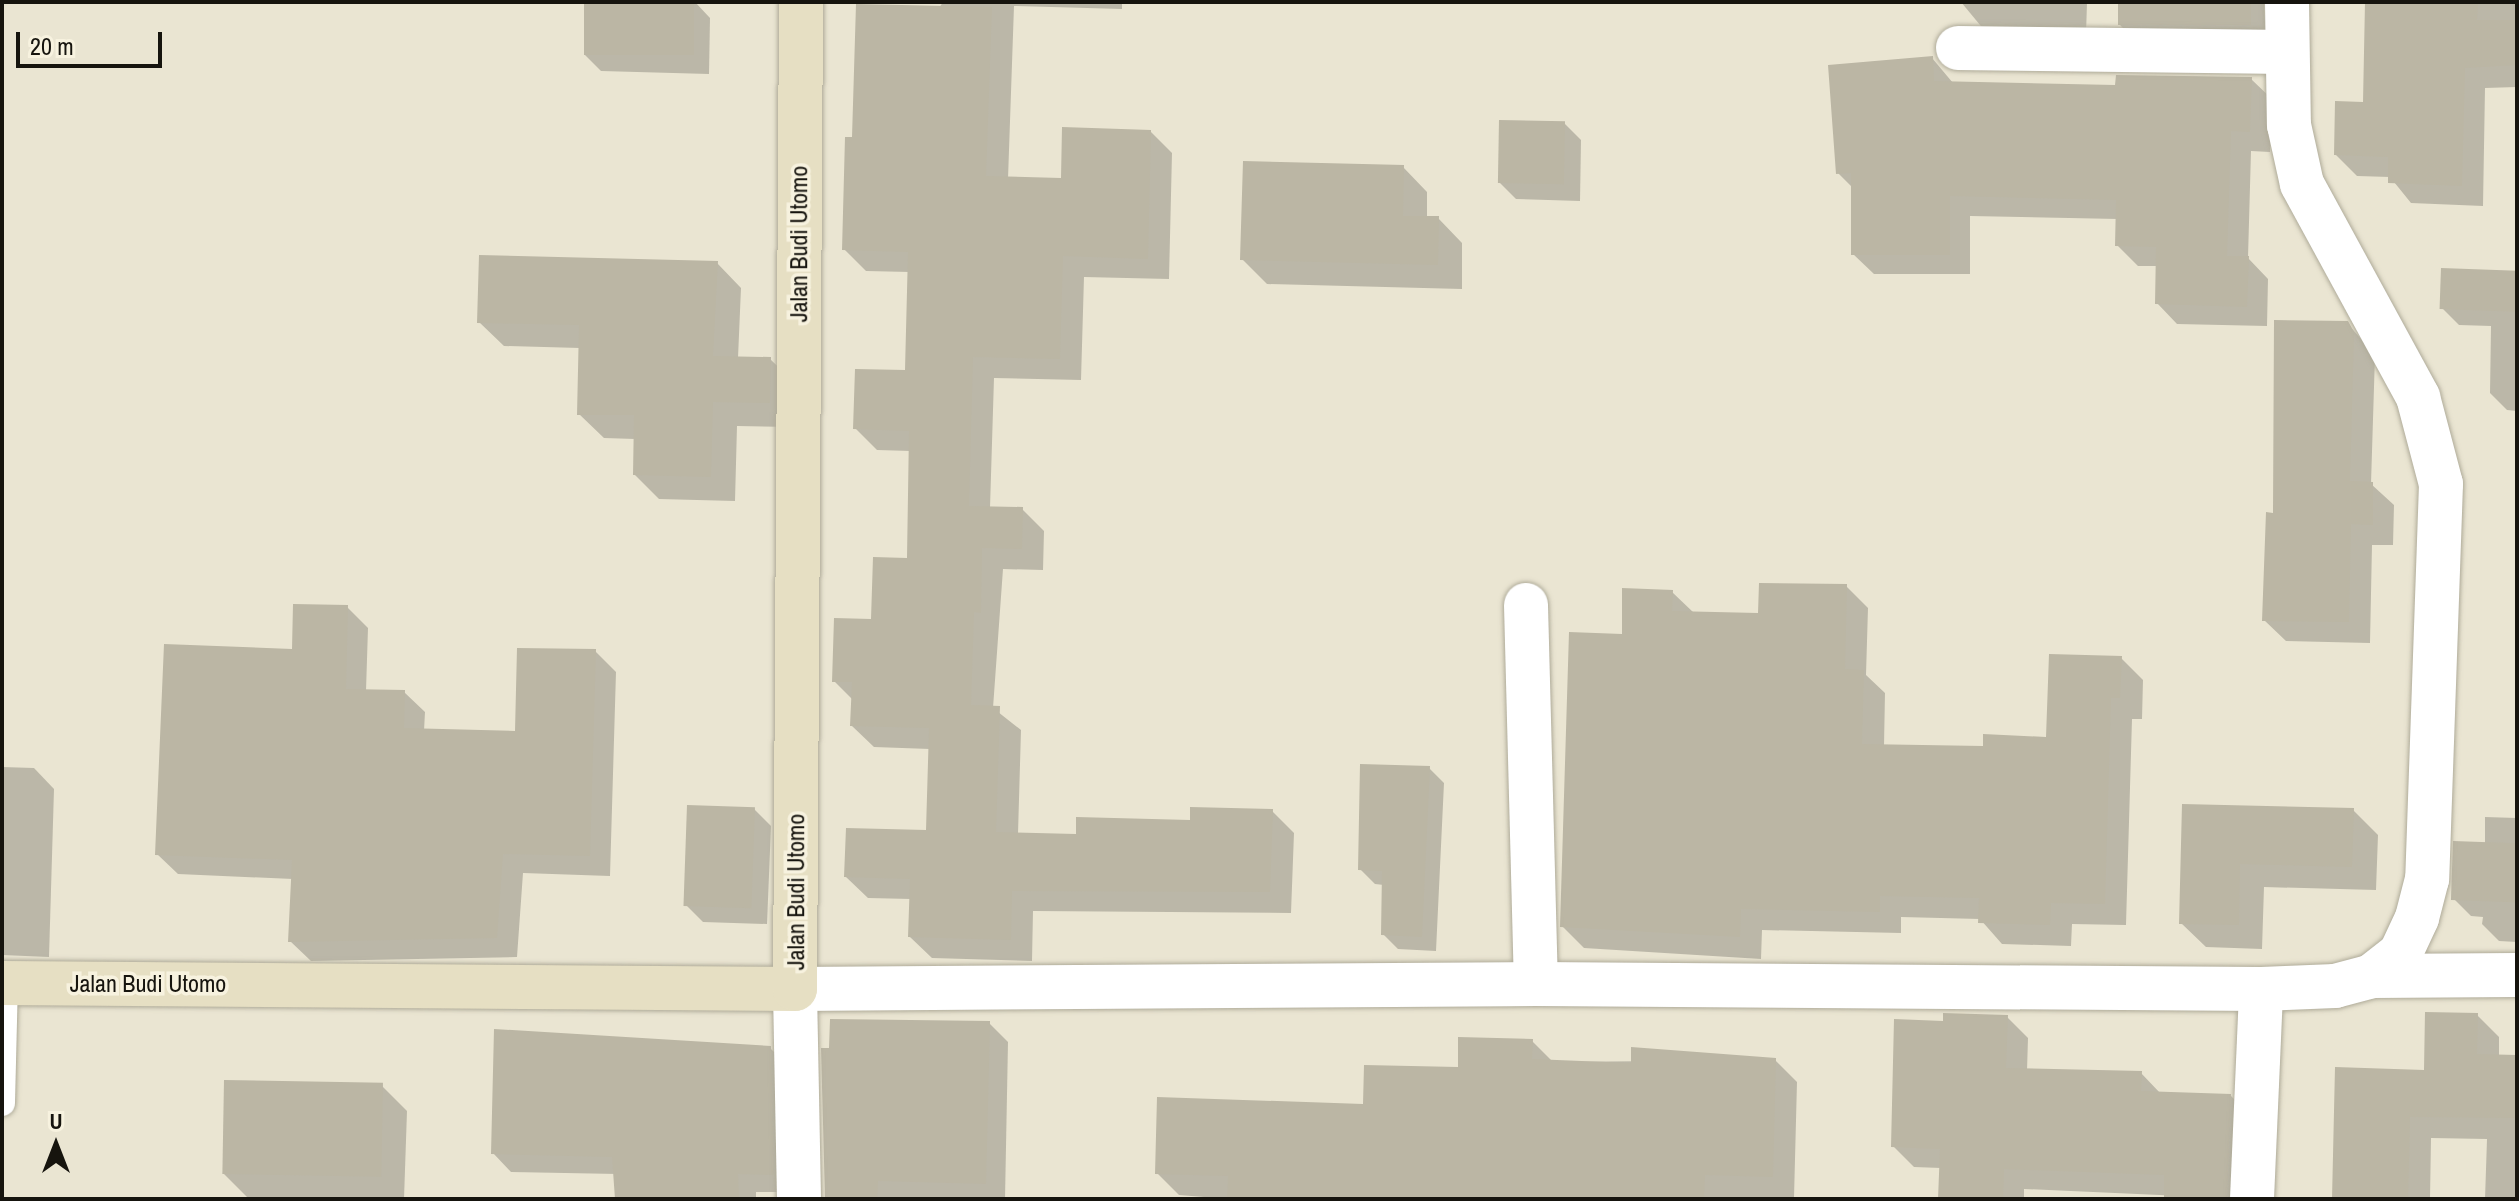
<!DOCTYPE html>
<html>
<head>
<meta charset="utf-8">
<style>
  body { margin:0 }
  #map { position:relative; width:2519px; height:1201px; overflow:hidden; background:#eae5d2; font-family:"Archivo Narrow",sans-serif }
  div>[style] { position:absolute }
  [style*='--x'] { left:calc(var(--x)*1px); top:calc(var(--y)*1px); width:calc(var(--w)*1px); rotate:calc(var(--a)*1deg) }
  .shadow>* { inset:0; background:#0003 }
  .building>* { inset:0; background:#bbb6a4; transform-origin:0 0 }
  .roads { filter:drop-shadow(0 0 2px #afab99) drop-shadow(0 0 2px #afab99) }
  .lane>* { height:26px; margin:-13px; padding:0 13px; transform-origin:13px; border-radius:13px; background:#fff }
  .street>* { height:44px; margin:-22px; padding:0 22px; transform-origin:22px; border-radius:22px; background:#fff }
  .secondary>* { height:44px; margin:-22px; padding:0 22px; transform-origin:22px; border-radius:22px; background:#e6dfc3 }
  span { translate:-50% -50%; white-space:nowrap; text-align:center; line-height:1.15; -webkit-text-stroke:7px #f7f2df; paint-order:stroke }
  .street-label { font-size:24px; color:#16140e }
  .frame { position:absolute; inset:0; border:4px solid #16140e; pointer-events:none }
  .north { position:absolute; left:16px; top:1105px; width:80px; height:80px; -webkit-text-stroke:6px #f7f2df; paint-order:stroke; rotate:0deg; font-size:22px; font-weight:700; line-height:32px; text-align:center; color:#16140e }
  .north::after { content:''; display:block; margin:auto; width:28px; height:36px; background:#16140e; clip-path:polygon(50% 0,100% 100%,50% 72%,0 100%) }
  .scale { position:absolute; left:16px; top:32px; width:146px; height:36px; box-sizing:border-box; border:4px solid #16140e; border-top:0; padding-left:10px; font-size:24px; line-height:28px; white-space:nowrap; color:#16140e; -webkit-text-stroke:6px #f7f2df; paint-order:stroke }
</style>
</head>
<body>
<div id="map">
  <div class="shadow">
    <i style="clip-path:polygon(586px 2px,695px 2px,710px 18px,709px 74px,601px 71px,584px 54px)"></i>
    <i style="clip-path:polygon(943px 2px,1122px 2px,1122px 9px,1014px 6px,1008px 179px,1063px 180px,1150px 131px,1172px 153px,1169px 279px,1084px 277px,1081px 380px,994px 378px,990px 508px,1022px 509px,1044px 531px,1043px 570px,1003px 569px,993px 708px,1021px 730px,1018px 834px,1078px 836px,1272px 811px,1294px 833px,1291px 913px,1033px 911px,1032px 961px,932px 958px,910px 937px,911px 899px,868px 898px,846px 877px,928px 832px,930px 749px,874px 747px,852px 726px,853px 700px,834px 681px,909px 560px,911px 451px,877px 450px,855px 428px,907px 372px,910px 272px,866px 271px,844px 249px,854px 139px)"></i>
    <i style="clip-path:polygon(1961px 2px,2087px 2px,2086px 34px,1985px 31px)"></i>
    <i style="clip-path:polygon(2120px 2px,2264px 2px,2266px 43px,2136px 41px,2119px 24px)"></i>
    <i style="clip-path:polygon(2367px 2px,2517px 2px,2517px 87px,2485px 88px,2483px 206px,2411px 203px,2390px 177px,2357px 176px,2336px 155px,2365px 104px)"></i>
    <i style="clip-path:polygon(1932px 58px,1953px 83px,2117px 87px,2251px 79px,2272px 99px,2270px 152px,2251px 151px,2248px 258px,2268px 279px,2267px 326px,2177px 324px,2157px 303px,2157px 266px,2138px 266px,2117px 245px,2118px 219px,1970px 216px,1970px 274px,1874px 274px,1853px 254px,1853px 188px,1838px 173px)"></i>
    <i style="clip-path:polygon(1564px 123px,1581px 140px,1580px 201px,1516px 199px,1499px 182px)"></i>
    <i style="clip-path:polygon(1403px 167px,1427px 192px,1427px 218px,1438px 218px,1462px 243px,1462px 289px,1267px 284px,1242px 259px)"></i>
    <i style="clip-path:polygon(717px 263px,741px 288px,738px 358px,770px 359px,795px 383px,794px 427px,737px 426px,735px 501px,659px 499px,635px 475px,635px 439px,604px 438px,579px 414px,580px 348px,504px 346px,479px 322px)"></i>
    <i style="clip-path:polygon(2517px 273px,2517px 411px,2507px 410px,2490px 393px,2491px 326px,2459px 325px,2442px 308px)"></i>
    <i style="clip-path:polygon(2347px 323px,2375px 355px,2371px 484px,2394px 505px,2393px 545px,2372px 545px,2370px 643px,2286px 641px,2264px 620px,2275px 515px)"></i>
    <i style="clip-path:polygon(1846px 586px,1868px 608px,1866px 675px,1885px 693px,1884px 746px,1985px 748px,2048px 739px,2121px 658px,2143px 680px,2142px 719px,2132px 719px,2126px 925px,2072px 924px,2071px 946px,2002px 944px,1980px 919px,1901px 917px,1901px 933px,1762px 930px,1761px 959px,1584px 948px,1562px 926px,1624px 636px,1672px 592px,1694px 613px,1760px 615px)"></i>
    <i style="clip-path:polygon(347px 607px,368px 628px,366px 691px,404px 692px,425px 712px,424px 731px,517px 734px,595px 651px,616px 672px,610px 876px,523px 873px,517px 957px,311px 961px,290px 941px,293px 879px,178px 874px,157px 854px,294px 651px)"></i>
    <i style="clip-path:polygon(2px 767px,34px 768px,54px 789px,49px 957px,2px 955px)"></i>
    <i style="clip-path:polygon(1429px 768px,1444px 783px,1436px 951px,1398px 949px,1383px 934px,1384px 885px,1375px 884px,1360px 869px)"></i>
    <i style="clip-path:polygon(2184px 806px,2353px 810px,2378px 835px,2376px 890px,2264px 887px,2262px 949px,2206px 947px,2181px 923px)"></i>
    <i style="clip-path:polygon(754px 809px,771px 826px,767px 924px,703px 922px,686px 905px)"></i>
    <i style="clip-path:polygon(2485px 817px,2517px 818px,2517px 942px,2499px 941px,2482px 924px,2483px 917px,2471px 916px,2454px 899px,2485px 844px)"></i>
    <i style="clip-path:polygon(2477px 1015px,2499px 1037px,2499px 1056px,2517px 1057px,2517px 1199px,2485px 1199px,2487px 1139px,2431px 1138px,2430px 1199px,2334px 1199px,2425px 1072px)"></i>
    <i style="clip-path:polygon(2007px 1017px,2028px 1038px,2027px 1071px,2141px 1073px,2161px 1094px,2231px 1096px,2252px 1117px,2248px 1199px,2024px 1189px,2024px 1199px,1940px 1199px,1941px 1168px,1914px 1167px,1893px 1146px,1945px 1023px)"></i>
    <i style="clip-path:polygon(989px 1023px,1008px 1042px,1005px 1199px,827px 1199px)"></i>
    <i style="clip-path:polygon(1532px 1041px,1553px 1062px,1775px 1060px,1797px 1082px,1794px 1198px,1229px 1199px,1179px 1195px,1157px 1173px,1365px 1106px)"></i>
    <i style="clip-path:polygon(770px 1048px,789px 1067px,791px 1192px,756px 1192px,756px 1199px,617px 1199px,618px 1174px,511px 1172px,493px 1153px)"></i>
    <i style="clip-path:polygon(382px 1086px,407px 1111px,404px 1199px,248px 1198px,223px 1173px)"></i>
  </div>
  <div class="building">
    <i style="left:584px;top:2px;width:110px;height:53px"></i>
    <i style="left:2118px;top:2px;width:133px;height:23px"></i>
    <i style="clip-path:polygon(2365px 2px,2478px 2px,2477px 20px,2517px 20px,2517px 65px,2465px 68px,2462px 186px,2388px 183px,2388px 157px,2334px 155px,2335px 101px,2363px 102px)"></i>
    <i style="clip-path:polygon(856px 4px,992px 7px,986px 176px,1061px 178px,1062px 127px,1151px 130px,1148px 259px,1063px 256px,1060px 359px,973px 357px,969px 506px,1023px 507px,1022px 549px,982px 548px,981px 613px,974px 612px,971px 705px,1000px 706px,996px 832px,1076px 834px,1076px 817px,1190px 820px,1190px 807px,1273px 809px,1270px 892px,1012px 891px,1011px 940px,908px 937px,910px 879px,844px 877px,846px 828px,926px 830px,929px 728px,850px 726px,852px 682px,832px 682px,834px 618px,871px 619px,873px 557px,907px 558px,909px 431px,853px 429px,855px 369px,905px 370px,908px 252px,842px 250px,845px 137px,852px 137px)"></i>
    <i style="clip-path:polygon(1933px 56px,1934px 81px,2115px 85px,2116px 75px,2252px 77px,2250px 132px,2231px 131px,2227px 256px,2249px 256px,2247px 307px,2155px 304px,2156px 247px,2115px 246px,2116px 200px,1950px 196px,1950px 255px,1851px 255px,1851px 173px,1836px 174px,1828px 65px)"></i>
    <i style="left:1499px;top:120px;width:66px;height:63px;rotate:1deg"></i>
    <i style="clip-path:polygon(1243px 161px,1404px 165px,1403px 216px,1439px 216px,1438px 265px,1240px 260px)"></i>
    <i style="clip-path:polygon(479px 255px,718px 261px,713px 356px,771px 357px,770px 403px,713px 402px,711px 477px,633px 475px,634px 415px,577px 415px,579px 325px,477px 323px)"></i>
    <i style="left:2441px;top:268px;width:76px;height:41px;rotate:2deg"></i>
    <i style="clip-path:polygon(2274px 320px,2348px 321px,2354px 332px,2350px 481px,2373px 482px,2373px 525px,2351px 524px,2349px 622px,2262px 621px,2266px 512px,2273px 513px)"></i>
    <i style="clip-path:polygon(1759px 583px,1847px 584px,1845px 669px,1864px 670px,1862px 744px,1983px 746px,1983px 734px,2046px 737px,2049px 654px,2122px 656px,2120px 698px,2111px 698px,2105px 904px,2051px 903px,2050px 925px,1978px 923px,1979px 898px,1880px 896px,1880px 912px,1741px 909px,1740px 937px,1560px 927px,1569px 632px,1622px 634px,1622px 588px,1673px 590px,1672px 611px,1758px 613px)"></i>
    <i style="clip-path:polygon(293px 604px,348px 605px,346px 689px,405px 690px,404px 728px,515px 731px,517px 648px,596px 649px,590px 856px,503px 854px,497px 938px,288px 942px,292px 860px,155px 855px,164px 644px,292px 649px)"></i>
    <i style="clip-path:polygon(1360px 764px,1430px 766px,1422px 937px,1381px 935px,1382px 871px,1358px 870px)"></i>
    <i style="clip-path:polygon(2182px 804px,2354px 808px,2352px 867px,2240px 864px,2239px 925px,2179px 924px)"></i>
    <i style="left:687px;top:805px;width:68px;height:101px;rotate:2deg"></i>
    <i style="left:2453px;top:841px;width:64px;height:59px;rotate:2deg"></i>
    <i style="clip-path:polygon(2425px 1012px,2478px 1013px,2477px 1054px,2517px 1055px,2517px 1118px,2410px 1117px,2408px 1199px,2332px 1199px,2335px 1067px,2424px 1070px)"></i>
    <i style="clip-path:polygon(1943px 1013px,2008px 1015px,2006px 1068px,2142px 1071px,2141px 1091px,2231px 1094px,2227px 1199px,2164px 1199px,2164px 1175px,2004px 1169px,2003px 1199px,1938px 1199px,1940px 1149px,1891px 1147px,1894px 1019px,1943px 1021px)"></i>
    <i style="clip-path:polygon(830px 1019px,990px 1021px,986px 1184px,878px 1181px,877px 1199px,825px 1199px,821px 1048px,829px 1048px)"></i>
    <i style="clip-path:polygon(494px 1029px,771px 1046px,774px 1175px,738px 1174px,739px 1199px,615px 1199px,612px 1157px,491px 1154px)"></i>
    <i style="clip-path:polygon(1458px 1037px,1533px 1039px,1532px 1059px,1631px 1063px,1631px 1047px,1776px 1058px,1773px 1177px,1705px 1175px,1704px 1199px,1227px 1199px,1228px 1176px,1155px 1174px,1157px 1097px,1363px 1104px,1364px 1065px,1458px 1067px)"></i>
    <i style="left:224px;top:1080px;width:159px;height:94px;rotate:1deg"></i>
  </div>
  <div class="roads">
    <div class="lane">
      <i style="--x:2;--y:1103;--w:120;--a:-88.6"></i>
    </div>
    <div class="street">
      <i style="--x:2287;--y:2;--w:123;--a:89.1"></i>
      <i style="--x:2289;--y:125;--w:60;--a:77.6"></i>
      <i style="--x:2302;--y:184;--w:243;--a:61.4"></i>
      <i style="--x:2418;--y:397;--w:90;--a:75.2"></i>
      <i style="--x:2441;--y:484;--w:395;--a:92"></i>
      <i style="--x:2427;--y:879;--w:40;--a:104.4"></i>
      <i style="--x:2417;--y:918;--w:40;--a:115"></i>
      <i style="--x:2400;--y:954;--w:36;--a:142"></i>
      <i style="--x:1958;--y:48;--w:328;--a:0.7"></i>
      <i style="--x:1526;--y:605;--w:379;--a:88.5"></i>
      <i style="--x:799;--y:1199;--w:210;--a:-91.1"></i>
      <i style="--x:795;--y:989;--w:741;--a:-0.39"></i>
      <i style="--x:1536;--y:984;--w:725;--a:0.4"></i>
      <i style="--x:2261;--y:989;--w:74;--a:-2.3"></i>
      <i style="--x:2335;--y:986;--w:38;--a:-15"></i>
      <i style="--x:2372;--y:976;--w:145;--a:-0.4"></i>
      <i style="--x:2252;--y:1199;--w:210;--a:-87.5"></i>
    </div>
    <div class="secondary">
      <i style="--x:2;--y:983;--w:793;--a:0.43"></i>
      <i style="--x:795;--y:989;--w:987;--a:-89.65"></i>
    </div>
  </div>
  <div class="street-label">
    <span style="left:799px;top:244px;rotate:-90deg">Jalan Budi Utomo</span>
    <span style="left:796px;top:892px;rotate:-90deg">Jalan Budi Utomo</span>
    <span style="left:148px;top:984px">Jalan Budi Utomo</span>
  </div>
  <div class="frame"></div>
  <div class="north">U</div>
  <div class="scale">20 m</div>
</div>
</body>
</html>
